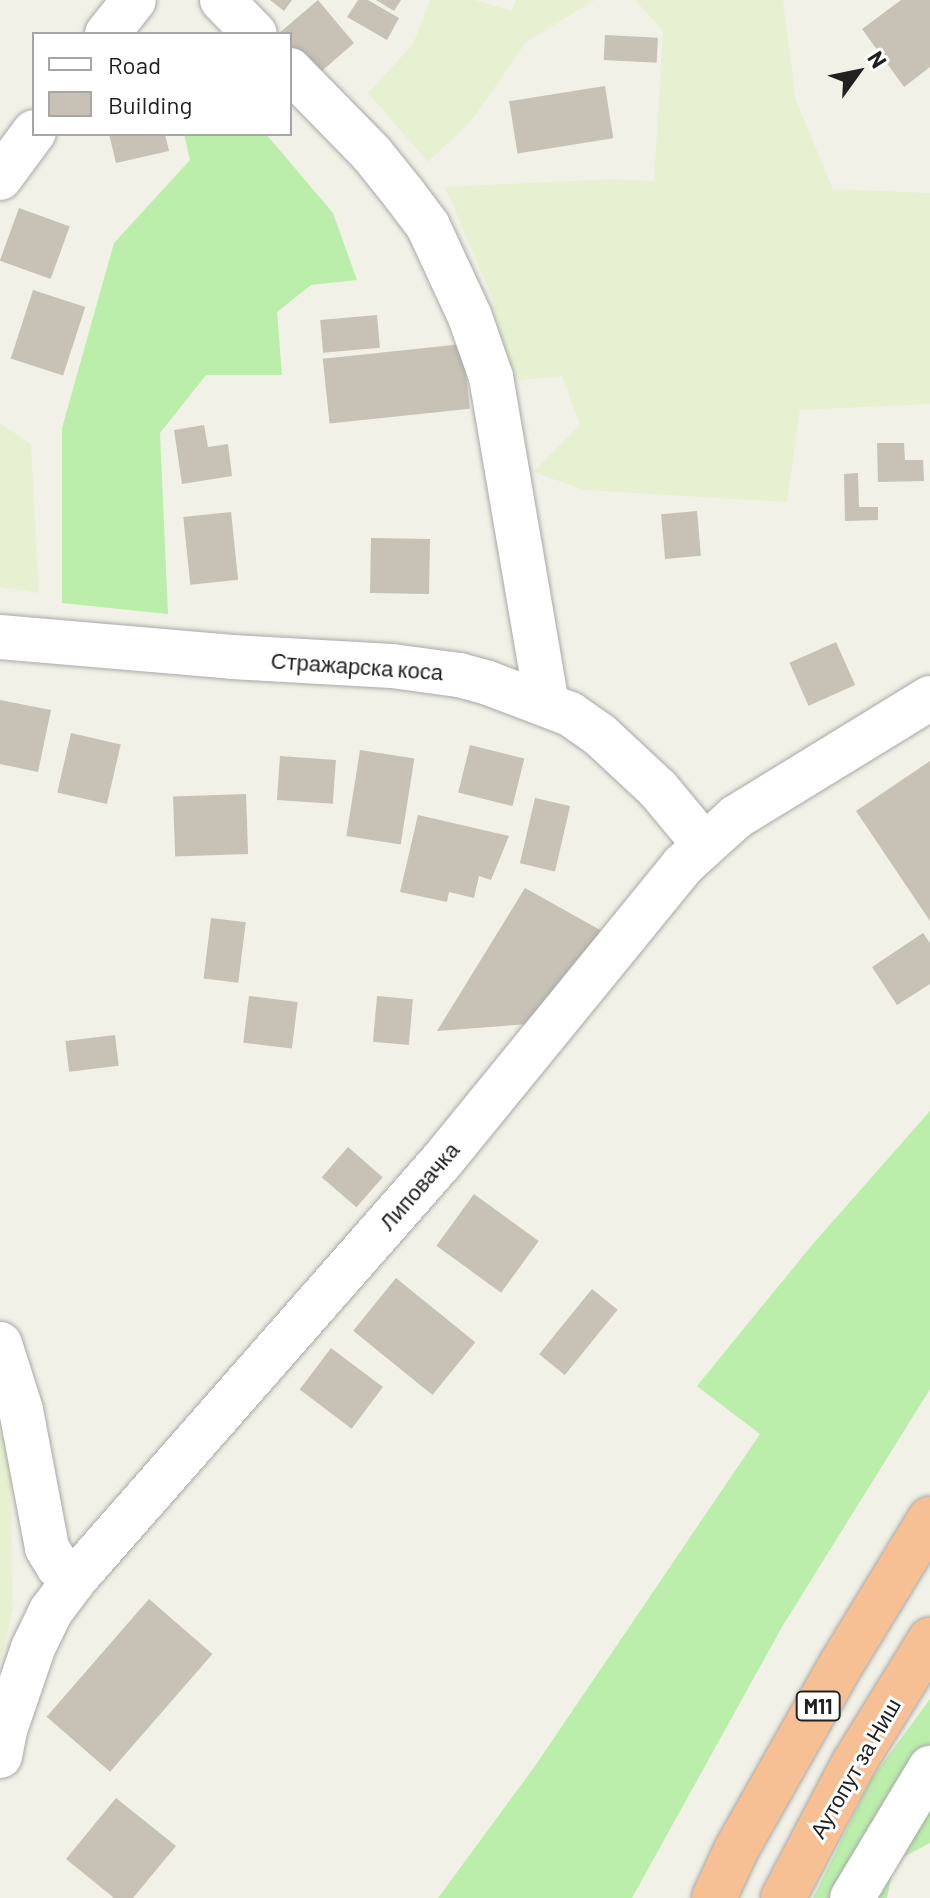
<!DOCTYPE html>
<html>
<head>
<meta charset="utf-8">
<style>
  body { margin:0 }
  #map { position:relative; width:930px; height:1898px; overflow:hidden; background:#f2f1e7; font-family:Barlow,sans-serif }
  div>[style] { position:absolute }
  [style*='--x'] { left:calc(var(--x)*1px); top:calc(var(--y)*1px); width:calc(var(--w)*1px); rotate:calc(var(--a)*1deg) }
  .farmland>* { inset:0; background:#e7f1d2 }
  .grass>* { inset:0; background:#bbeeab }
  .building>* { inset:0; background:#c7c1b6; transform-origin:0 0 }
  .roads { filter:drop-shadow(0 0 2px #a8a8a8) drop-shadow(0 0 2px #a8a8a8) }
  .minor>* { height:44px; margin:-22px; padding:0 22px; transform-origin:22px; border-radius:22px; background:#fff }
  .trunk>* { height:44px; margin:-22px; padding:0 22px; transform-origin:22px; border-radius:22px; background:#f6c094 }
  span { translate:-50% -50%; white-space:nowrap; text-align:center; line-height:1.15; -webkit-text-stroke:6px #fff; paint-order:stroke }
  .shield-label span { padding:2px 6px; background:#fff; border:2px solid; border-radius:6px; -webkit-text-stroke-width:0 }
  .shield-label { font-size:20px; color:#212121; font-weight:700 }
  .street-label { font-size:22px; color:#212121 }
  .legend { position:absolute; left:32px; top:32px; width:260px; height:104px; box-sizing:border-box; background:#fff; border:2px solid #a6a6a6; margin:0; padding:10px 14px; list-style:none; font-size:24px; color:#212121 }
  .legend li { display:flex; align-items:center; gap:16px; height:40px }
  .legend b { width:40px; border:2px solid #a6a6a6 }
  .north { position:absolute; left:818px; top:32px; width:80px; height:80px; -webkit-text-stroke:6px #fff; paint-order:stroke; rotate:57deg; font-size:22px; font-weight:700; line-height:32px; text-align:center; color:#212121 }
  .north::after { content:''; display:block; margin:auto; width:28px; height:36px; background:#212121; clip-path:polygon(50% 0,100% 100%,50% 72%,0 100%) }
</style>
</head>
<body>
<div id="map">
  <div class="farmland">
    <i style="clip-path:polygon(430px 0,475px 0,512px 11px,516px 0,595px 0,526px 42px,470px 123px,428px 162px,368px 93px,413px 44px)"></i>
    <i style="clip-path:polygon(635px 0,783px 0,796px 100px,833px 189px,930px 193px,930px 404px,800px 410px,787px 502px,584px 490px,533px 472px,580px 425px,562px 376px,511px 381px,492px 297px,445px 187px,611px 179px,654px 181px,663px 31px)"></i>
    <i style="clip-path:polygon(0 423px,31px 444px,39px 593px,0 587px)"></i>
    <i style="clip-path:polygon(0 1378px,9px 1407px,13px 1609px,0 1664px)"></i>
  </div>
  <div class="grass">
    <i style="clip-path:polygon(184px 134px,266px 134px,333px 213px,357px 280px,311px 285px,277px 312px,282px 375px,206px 375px,160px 433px,168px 614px,62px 603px,62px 428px,114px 243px,190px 160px)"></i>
    <i style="clip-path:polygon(930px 1111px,930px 1389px,782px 1627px,632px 1898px,438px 1898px,535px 1766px,760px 1434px,697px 1386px,812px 1245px)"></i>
    <i style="clip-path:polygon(930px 1699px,930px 1843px,894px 1862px,887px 1898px,813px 1898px,872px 1778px)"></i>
  </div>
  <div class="building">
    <i style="clip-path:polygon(270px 0,292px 0,284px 11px)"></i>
    <i style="clip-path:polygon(318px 0,354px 43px,316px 76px,290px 45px,290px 34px,278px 34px)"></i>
    <i style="clip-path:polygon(358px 0,368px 0,399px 18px,387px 40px,347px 17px)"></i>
    <i style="clip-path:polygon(376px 0,401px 0,394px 11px)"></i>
    <i style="clip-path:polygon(901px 0,930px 0,930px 67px,904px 87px,862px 29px)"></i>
    <i style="left:605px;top:35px;width:53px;height:25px;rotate:3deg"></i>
    <i style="left:605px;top:86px;width:53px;height:97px;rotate:81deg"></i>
    <i style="clip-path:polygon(109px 134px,165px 134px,169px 151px,116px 163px)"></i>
    <i style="left:19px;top:208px;width:54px;height:56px;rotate:20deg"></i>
    <i style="left:33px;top:290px;width:55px;height:72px;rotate:18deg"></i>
    <i style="left:377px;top:315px;width:33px;height:57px;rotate:85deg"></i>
    <i style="left:463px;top:344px;width:65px;height:141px;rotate:84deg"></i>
    <i style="clip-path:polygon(204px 425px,208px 447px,228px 444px,232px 476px,182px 484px,174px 430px)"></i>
    <i style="clip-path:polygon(877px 443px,904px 443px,905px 460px,923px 460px,924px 481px,878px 482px)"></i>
    <i style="clip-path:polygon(858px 473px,859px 507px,878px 507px,878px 520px,845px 521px,844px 474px)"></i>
    <i style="left:697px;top:511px;width:45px;height:36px;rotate:85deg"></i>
    <i style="left:231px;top:512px;width:68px;height:48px;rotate:84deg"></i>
    <i style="left:371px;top:538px;width:59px;height:55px;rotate:1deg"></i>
    <i style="left:836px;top:642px;width:47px;height:51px;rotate:66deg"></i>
    <i style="clip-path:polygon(0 700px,51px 710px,38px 772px,0 764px)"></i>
    <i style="left:71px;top:733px;width:51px;height:61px;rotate:13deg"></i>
    <i style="left:470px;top:745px;width:56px;height:49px;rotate:14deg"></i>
    <i style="left:360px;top:750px;width:55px;height:87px;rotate:9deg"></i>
    <i style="left:280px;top:756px;width:56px;height:44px;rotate:4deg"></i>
    <i style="clip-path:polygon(930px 761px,930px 921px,856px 811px)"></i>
    <i style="left:246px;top:794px;width:60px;height:73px;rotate:88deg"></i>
    <i style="left:535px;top:798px;width:36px;height:67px;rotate:13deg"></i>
    <i style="clip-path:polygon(418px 815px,509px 836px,491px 880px,479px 876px,474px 898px,449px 892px,447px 902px,400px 892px)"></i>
    <i style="clip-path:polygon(525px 888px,602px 931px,541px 1023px,437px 1031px)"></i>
    <i style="left:211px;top:918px;width:35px;height:61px;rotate:7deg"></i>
    <i style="clip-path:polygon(923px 933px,930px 943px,930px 984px,897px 1005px,872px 967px)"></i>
    <i style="left:249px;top:996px;width:49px;height:47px;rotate:7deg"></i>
    <i style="left:377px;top:996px;width:36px;height:46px;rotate:5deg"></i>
    <i style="left:115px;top:1035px;width:31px;height:50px;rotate:83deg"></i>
    <i style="left:348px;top:1147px;width:46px;height:40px;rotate:41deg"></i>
    <i style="left:474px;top:1194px;width:80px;height:64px;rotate:36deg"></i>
    <i style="left:396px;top:1278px;width:102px;height:68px;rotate:39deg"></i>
    <i style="left:592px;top:1289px;width:33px;height:84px;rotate:39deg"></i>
    <i style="left:331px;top:1348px;width:65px;height:52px;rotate:37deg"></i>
    <i style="left:149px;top:1599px;width:84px;height:156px;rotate:41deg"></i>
    <i style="clip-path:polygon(116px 1798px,176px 1846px,133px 1898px,114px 1898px,66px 1859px)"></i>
  </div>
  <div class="roads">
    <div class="minor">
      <i style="--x:222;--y:0;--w:47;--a:45.9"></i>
      <i style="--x:107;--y:34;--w:43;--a:-51.5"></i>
      <i style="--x:290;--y:70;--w:117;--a:45.7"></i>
      <i style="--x:372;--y:154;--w:51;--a:51.3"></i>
      <i style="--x:404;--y:194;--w:40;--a:53"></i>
      <i style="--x:428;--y:226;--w:100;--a:65.2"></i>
      <i style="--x:470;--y:317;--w:64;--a:70.7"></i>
      <i style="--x:491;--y:377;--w:331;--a:80.3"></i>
      <i style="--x:0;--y:178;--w:57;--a:-53.5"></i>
      <i style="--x:0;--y:637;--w:233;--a:4.9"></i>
      <i style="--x:232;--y:657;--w:160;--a:3.2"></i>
      <i style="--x:392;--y:666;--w:68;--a:7.7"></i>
      <i style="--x:459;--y:675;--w:30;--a:15"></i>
      <i style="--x:488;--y:683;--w:88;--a:20.7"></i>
      <i style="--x:570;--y:714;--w:35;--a:35"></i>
      <i style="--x:599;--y:734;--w:81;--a:43"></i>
      <i style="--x:658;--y:789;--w:70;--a:50.2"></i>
      <i style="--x:0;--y:1344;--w:69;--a:72.3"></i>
      <i style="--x:21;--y:1410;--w:140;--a:79.3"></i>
      <i style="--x:47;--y:1548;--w:21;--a:59"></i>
      <i style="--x:58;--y:1566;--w:21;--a:41"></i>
      <i style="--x:0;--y:1756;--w:26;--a:-79"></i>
      <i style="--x:5;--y:1730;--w:87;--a:-71.1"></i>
      <i style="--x:33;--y:1648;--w:41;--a:-64.1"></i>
      <i style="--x:51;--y:1611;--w:39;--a:-53"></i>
      <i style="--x:74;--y:1580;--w:556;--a:-48.72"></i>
      <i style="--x:441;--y:1162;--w:382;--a:-50.8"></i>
      <i style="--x:682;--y:866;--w:73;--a:-42.2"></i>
      <i style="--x:736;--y:817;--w:228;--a:-31.5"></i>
      <i style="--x:852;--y:1898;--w:152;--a:-59"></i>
    </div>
    <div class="trunk">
      <i style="--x:714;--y:1898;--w:53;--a:-65.4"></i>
      <i style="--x:736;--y:1850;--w:215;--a:-60.5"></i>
      <i style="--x:842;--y:1663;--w:169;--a:-58.6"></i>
      <i style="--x:783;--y:1898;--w:153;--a:-62.3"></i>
      <i style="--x:854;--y:1763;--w:145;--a:-58.3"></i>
    </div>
  </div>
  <div class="shield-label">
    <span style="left:818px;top:1706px">M11</span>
  </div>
  <div class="street-label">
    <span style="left:357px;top:666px;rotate:4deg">Стражарска коса</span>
    <span style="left:419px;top:1186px;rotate:-49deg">Липовачка</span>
    <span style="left:855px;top:1768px;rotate:-60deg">Аутопут за Ниш</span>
  </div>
  <ul class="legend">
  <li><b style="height:10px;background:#fff"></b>Road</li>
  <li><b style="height:22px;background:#c7c1b6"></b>Building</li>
  </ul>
  <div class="north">N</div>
</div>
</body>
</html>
